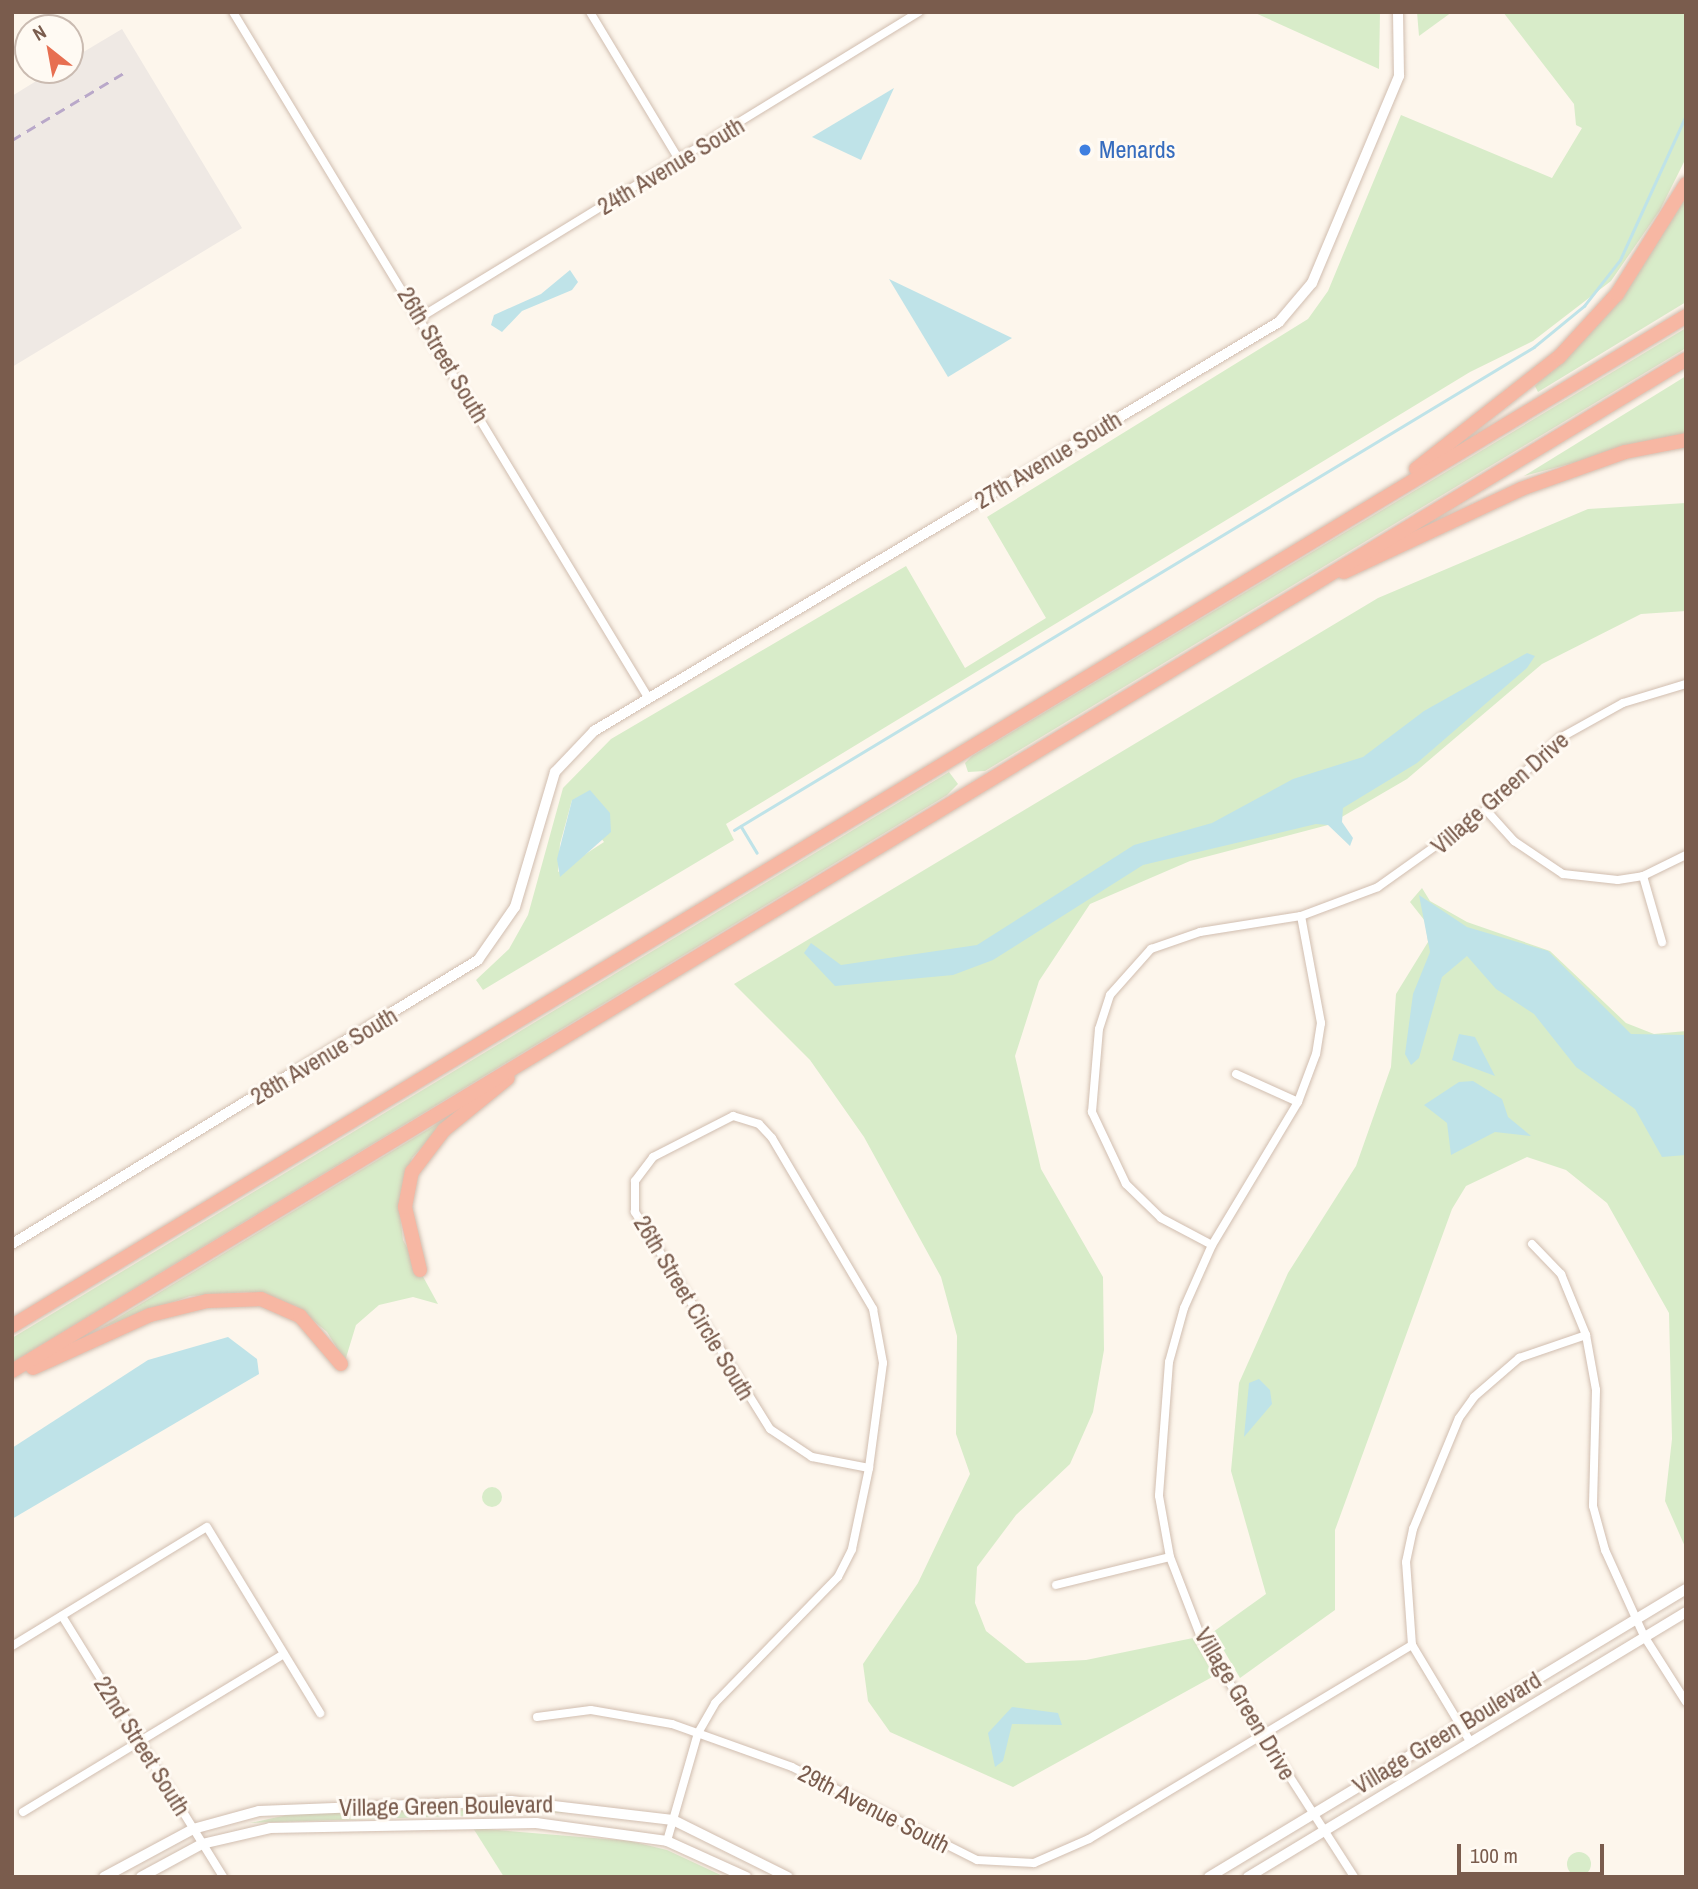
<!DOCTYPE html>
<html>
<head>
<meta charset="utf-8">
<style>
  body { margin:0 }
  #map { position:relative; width:1698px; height:1889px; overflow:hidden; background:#fdf6ec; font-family:"Archivo Narrow",sans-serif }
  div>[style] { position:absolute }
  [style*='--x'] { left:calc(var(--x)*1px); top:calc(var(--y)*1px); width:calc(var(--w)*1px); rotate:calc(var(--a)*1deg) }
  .industrial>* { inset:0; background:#efe9e4 }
  .green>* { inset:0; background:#d8ecc9 }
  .round { border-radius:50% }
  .water>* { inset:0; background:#bfe3e8 }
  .stream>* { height:2.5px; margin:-1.25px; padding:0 1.25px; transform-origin:1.25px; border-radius:1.25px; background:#bfe3e8 }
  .roads { filter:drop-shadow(0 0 2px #d1beb0) drop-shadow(0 0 2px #d1beb0) }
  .minor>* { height:8px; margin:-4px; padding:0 4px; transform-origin:4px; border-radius:4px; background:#fff }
  .tertiary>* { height:10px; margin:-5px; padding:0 5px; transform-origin:5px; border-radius:5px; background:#fff }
  .motorway>* { height:14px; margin:-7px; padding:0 7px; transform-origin:7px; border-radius:7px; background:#f7b7a3 }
  .rail>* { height:2.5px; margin-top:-1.25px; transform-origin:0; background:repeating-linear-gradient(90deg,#b9a8c9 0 10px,transparent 0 17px) }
  .dots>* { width:19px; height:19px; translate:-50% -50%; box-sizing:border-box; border:4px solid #fffaf3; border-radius:50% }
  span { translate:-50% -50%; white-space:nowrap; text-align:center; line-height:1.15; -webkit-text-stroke:6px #fffaf3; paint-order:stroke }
  .shop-label { font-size:24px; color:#366cbe }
  .left { translate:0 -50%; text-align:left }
  .street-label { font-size:24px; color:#7a5c4d }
  .frame { position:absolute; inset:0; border:14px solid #7a5c4d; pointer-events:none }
  .north { position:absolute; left:14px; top:14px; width:70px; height:70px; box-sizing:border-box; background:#fffaf3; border:2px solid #cabbb1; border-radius:50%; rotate:329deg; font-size:19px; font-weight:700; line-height:28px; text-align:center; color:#7a5c4d }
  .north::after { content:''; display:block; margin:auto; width:24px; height:32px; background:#e76f51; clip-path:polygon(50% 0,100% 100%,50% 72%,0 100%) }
  .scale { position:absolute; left:1457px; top:1844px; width:147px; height:32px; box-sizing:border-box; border:4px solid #7a5c4d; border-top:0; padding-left:9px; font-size:21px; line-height:24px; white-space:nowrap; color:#7a5c4d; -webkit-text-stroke:5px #fffaf3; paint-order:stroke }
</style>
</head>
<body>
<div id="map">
  <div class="industrial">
    <i style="clip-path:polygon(122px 29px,242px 228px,12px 367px,12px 96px,54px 70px,70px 70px,70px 60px)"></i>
  </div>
  <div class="green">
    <i style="clip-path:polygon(1253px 12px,1380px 12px,1379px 69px)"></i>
    <i style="clip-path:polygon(1417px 12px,1452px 12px,1419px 36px)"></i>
    <i style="clip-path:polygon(evenodd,1503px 12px,1686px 12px,1686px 158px,1660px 210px,1611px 281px,1533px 341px,1470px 372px,726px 824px,734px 840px,483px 990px,476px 980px,509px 949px,528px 915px,563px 788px,611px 739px,906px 566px,965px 668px,1046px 618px,987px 517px,1308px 319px,1328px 291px,1401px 115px,1552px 178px,1582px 128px,1576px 125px,1574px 104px,1503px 12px,572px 800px,604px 842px,558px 872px,560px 844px,572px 800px)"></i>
    <i style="clip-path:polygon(1686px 194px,1686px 302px,1538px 392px,1535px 386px,1630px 285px)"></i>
    <i style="clip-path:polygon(1686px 328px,1686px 348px,985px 771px,968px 772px,965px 763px,972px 756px)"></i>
    <i style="clip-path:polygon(1686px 376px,1686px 433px,1524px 476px)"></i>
    <i style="clip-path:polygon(1686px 503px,1686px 611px,1641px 614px,1542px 664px,1407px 779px,1328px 825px,1190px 861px,1090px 904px,1039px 981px,1015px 1056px,1041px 1169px,1103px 1277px,1104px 1350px,1093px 1412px,1070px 1464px,1016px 1515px,977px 1567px,975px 1603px,986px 1631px,1026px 1663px,1086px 1660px,1193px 1638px,1214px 1676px,1013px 1787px,890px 1732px,868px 1701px,863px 1664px,918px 1583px,970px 1474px,956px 1434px,957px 1336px,941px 1277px,864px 1137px,810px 1060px,734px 984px,1378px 598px,1588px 509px)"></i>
    <i style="clip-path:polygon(949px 772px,958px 784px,947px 795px,12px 1363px,12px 1338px)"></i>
    <i style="clip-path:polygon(1422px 888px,1430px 901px,1467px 922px,1550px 951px,1626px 1023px,1654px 1034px,1686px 1031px,1686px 1549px,1665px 1501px,1672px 1439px,1669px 1313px,1607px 1203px,1566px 1170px,1527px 1157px,1466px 1186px,1452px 1209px,1335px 1530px,1335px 1610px,1240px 1678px,1213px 1632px,1266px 1594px,1231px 1471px,1239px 1383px,1288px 1273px,1356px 1166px,1391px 1067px,1396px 994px,1428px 942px,1425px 921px,1410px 902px)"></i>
    <i style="clip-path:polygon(450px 1116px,412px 1158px,399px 1206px,403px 1240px,438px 1304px,413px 1297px,379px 1305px,356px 1325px,345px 1361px,327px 1332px,296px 1306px,247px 1292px,190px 1296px,101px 1328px)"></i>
    <i class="round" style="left:482px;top:1487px;width:20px;height:20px"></i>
    <i style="clip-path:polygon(545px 1808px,579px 1812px,250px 1823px,301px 1812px)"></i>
    <i style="clip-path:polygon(473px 1828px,630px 1841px,667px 1850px,725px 1877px,504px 1877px)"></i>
    <i class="round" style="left:1567px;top:1852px;width:24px;height:24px"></i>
  </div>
  <div class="water">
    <i style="clip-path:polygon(894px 88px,861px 160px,812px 137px)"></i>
    <i style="clip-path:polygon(570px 270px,578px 282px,572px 290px,522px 311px,502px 332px,491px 325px,494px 315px,541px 294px)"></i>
    <i style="clip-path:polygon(889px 279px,1012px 338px,948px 377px)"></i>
    <i style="clip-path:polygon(1527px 653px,1535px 656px,1527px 668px,1417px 763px,1343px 808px,1342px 822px,1353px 838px,1350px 846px,1328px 825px,1316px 824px,1143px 865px,993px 960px,953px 975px,835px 986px,804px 953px,811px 943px,841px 965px,977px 945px,1134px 845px,1212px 823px,1293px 779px,1363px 757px,1424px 711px)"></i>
    <i style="clip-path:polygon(590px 790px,610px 813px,611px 832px,560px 877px,557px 859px,572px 800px)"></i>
    <i style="clip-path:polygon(1419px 895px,1467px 927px,1548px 951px,1631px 1034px,1686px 1035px,1686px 1155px,1662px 1157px,1635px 1109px,1576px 1067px,1534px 1014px,1496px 989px,1467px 956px,1442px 977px,1419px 1058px,1411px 1065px,1405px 1054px,1413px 994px,1430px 952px)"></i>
    <i style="clip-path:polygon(1459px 1034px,1475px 1037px,1495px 1076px,1452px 1060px)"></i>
    <i style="clip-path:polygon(1473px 1081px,1502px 1099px,1508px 1117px,1531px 1136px,1495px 1132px,1451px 1155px,1447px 1123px,1424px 1105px,1459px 1082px)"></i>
    <i style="clip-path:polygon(228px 1337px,257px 1359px,259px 1374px,12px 1519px,12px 1448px,148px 1360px)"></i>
    <i style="clip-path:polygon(1259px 1379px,1270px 1390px,1272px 1404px,1244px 1437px,1249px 1383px)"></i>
    <i style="clip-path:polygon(1012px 1707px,1058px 1713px,1062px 1725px,1012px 1724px,1003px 1761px,995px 1767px,988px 1733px)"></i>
  </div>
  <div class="stream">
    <i style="--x:741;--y:826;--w:31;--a:59"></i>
    <i style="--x:734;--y:830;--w:934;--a:-31.12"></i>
    <i style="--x:1534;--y:347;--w:65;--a:-39.4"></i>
    <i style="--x:1584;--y:306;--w:58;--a:-52"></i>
    <i style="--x:1620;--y:260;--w:159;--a:-65.5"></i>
  </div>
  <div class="roads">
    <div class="minor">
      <i style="--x:233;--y:12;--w:803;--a:58.8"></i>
      <i style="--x:590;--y:12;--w:174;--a:58.9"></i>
      <i style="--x:421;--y:317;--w:584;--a:-31.49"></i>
      <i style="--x:1486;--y:810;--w:42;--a:47.9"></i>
      <i style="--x:1514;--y:841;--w:59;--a:34"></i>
      <i style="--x:1563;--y:874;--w:55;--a:6.2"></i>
      <i style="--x:1618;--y:880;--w:25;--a:-9"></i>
      <i style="--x:1643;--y:876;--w:48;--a:-26"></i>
      <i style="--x:1643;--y:876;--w:69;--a:73.9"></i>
      <i style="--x:1301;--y:916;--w:109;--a:79.4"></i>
      <i style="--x:1321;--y:1023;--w:31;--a:99"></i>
      <i style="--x:1316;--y:1054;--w:51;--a:110.6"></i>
      <i style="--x:1298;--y:1102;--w:167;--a:121"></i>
      <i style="--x:1212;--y:1245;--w:69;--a:114"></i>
      <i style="--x:1184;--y:1308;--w:56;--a:105.5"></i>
      <i style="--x:1169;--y:1362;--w:134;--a:94.3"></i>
      <i style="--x:1159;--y:1496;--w:62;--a:79.8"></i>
      <i style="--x:1170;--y:1557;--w:89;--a:68.9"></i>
      <i style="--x:1202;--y:1640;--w:282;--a:57.3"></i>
      <i style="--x:1236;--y:1074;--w:68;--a:24.3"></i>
      <i style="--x:733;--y:1116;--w:27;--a:17"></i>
      <i style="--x:759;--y:1124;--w:19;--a:47"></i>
      <i style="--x:772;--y:1138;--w:199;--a:59.4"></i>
      <i style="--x:873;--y:1309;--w:55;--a:79.5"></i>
      <i style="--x:883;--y:1363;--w:106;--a:97.6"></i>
      <i style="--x:869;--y:1468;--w:58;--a:-169.1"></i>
      <i style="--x:812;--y:1457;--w:50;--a:-146.3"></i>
      <i style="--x:770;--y:1429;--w:256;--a:-121.9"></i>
      <i style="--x:635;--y:1212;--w:31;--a:-90"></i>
      <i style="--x:635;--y:1181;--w:30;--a:-53"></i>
      <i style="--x:653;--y:1157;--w:90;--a:-27.1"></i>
      <i style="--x:1532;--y:1244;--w:42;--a:46"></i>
      <i style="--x:1561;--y:1274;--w:66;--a:67.7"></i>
      <i style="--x:1586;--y:1335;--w:56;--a:79.7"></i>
      <i style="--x:1596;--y:1390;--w:116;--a:91.5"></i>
      <i style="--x:1593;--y:1506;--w:46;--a:74.7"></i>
      <i style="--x:1605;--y:1550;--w:94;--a:65.6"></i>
      <i style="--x:1644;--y:1636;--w:78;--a:57.5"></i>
      <i style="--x:1212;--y:1245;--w:58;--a:-152.1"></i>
      <i style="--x:1161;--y:1218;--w:49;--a:-135.8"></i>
      <i style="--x:1126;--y:1184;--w:80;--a:-115.3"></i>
      <i style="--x:1092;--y:1112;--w:83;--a:-85.2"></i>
      <i style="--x:1099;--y:1029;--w:36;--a:-72"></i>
      <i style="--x:1110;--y:995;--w:62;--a:-48.3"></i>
      <i style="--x:1151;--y:949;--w:52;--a:-19.1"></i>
      <i style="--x:1200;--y:932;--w:102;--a:-9"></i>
      <i style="--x:1301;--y:916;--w:82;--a:-20.6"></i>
      <i style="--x:1378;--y:887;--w:133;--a:-35.5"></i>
      <i style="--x:1486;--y:810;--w:103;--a:-44.2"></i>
      <i style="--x:1560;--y:738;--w:72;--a:-29.1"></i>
      <i style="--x:1623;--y:703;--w:66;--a:-16.8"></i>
      <i style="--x:1056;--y:1585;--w:117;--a:-13.8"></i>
      <i style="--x:62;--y:1616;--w:307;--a:58.3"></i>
      <i style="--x:12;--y:1646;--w:228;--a:-31.4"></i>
      <i style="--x:207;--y:1527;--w:218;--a:58.7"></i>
      <i style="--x:537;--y:1717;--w:54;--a:-7.4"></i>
      <i style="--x:591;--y:1710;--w:82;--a:9.8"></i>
      <i style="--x:672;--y:1724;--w:127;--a:19.7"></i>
      <i style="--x:792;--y:1767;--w:207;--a:26.7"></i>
      <i style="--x:977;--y:1860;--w:57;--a:3"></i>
      <i style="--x:1034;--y:1863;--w:60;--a:-23.6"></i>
      <i style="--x:1089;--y:1839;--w:377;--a:-31"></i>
      <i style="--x:1471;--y:1743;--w:114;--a:-121"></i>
      <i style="--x:1412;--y:1645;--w:83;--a:-94.1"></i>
      <i style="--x:1406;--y:1562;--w:34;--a:-78"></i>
      <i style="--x:1413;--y:1529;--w:120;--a:-67.5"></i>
      <i style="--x:1459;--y:1418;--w:26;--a:-54"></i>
      <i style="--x:1474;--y:1397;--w:60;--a:-40.9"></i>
      <i style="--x:1519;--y:1358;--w:71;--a:-18.9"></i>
      <i style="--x:23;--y:1812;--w:305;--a:-31.2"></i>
      <i style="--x:667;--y:1841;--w:112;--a:-74"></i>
      <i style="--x:698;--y:1733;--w:34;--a:-60"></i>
      <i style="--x:715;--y:1703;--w:176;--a:-45.7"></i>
      <i style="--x:838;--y:1577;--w:31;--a:-63"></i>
      <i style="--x:852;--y:1549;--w:83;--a:-78.1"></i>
    </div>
    <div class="tertiary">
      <i style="--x:12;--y:1244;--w:546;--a:-31.36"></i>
      <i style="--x:478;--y:960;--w:65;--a:-55.1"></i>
      <i style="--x:515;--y:907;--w:141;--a:-73.5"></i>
      <i style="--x:555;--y:772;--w:57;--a:-46.4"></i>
      <i style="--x:594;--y:731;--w:798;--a:-30.84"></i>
      <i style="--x:1279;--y:322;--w:51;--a:-49.8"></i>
      <i style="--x:1312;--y:283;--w:225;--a:-67.2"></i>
      <i style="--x:1399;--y:76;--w:64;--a:-90.9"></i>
      <i style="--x:104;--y:1877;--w:101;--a:-28.3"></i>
      <i style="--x:193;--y:1829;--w:68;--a:-15.3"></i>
      <i style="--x:259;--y:1811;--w:252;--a:-2.3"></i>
      <i style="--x:511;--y:1801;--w:163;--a:6.7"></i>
      <i style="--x:673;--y:1820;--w:128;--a:26.4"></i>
      <i style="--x:141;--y:1877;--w:69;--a:-28.4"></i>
      <i style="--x:202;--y:1844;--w:70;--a:-13.2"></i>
      <i style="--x:270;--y:1828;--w:266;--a:-1.1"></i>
      <i style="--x:536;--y:1823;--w:132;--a:7.8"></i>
      <i style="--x:667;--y:1841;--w:87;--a:24.5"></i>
      <i style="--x:1209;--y:1877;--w:557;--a:-31.12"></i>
      <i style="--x:1248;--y:1877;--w:512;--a:-31.17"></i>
    </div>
    <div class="motorway">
      <i style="--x:1416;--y:469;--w:182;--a:-38.1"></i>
      <i style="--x:1559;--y:357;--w:86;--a:-47.4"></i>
      <i style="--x:1617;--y:294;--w:130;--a:-57.9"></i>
      <i style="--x:1344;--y:572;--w:195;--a:-25.1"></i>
      <i style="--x:1521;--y:489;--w:110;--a:-19.6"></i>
      <i style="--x:1625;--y:452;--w:62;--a:-11.1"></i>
      <i style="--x:420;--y:1270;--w:65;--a:-103.4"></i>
      <i style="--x:405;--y:1207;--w:36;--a:-79"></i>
      <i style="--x:412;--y:1172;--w:53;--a:-52.7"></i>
      <i style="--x:444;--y:1130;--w:82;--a:-39.1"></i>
      <i style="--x:12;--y:1326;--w:1955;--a:-31.1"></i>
      <i style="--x:33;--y:1368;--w:128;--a:-24.4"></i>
      <i style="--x:150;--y:1315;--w:59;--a:-13.8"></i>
      <i style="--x:207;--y:1301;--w:54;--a:-2.1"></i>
      <i style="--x:261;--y:1299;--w:43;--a:23.6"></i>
      <i style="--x:300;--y:1316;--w:63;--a:49.5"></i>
      <i style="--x:12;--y:1371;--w:1956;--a:-31.15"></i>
    </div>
  </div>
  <div class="rail">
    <i style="--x:12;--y:140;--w:134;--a:-31"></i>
  </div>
  <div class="dots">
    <i style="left:1085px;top:150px;background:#3f7fe0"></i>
  </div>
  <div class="shop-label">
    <span class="left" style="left:1099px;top:150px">Menards</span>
  </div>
  <div class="street-label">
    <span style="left:671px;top:166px;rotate:-31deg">24th Avenue South</span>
    <span style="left:443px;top:355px;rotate:59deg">26th Street South</span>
    <span style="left:1048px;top:460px;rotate:-31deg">27th Avenue South</span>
    <span style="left:1500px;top:793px;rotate:-41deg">Village Green Drive</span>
    <span style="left:324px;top:1056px;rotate:-31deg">28th Avenue South</span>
    <span style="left:694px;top:1308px;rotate:59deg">26th Street Circle South</span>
    <span style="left:1245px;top:1704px;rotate:59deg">Village Green Drive</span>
    <span style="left:1447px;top:1733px;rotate:-31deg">Village Green Boulevard</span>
    <span style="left:142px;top:1746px;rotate:58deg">22nd Street South</span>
    <span style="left:446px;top:1806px;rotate:-1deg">Village Green Boulevard</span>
    <span style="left:874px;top:1809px;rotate:27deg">29th Avenue South</span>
  </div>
  <div class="frame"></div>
  <div class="north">N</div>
  <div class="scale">100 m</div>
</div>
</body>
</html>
